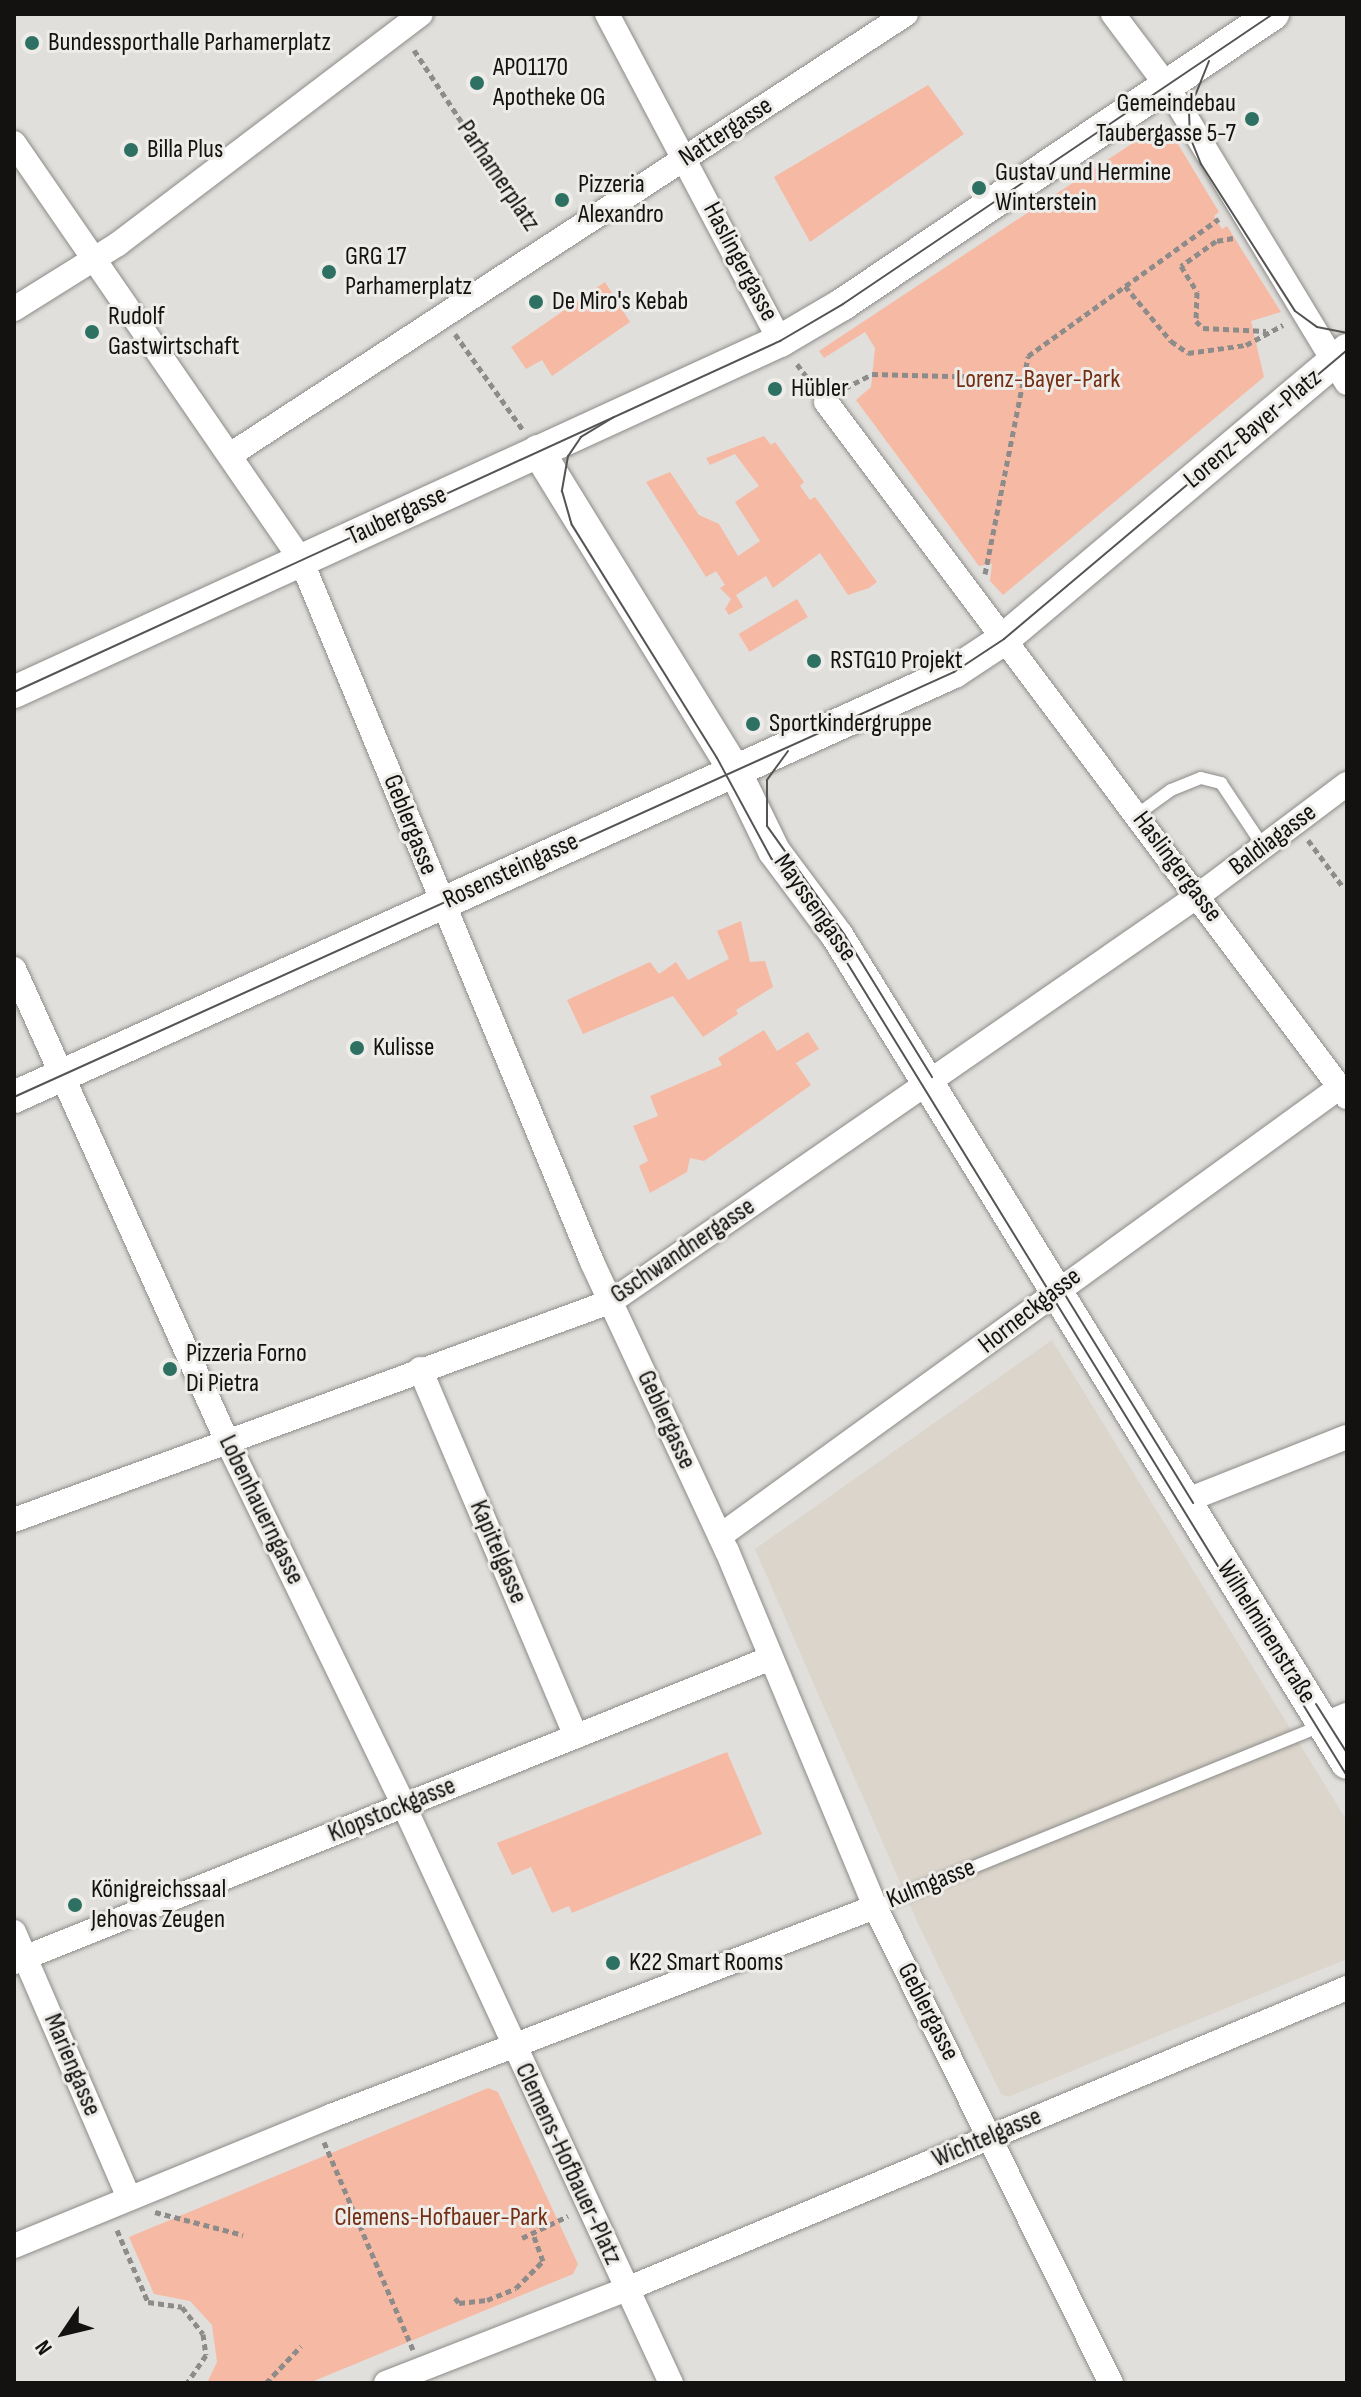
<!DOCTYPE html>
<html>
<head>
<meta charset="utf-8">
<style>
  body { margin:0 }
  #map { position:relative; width:1361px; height:2397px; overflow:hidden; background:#e1dfdc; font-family:"Sofia Sans Condensed",sans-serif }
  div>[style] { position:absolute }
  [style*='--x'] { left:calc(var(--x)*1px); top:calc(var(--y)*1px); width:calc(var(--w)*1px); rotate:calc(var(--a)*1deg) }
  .built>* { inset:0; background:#dbd5cb }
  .green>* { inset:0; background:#f6b9a4; transform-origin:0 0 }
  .path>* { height:5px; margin-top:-2.5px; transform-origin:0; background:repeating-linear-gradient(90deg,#8e8c8a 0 6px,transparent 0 10px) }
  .roads { filter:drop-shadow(0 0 2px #8c8b88) drop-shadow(0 0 2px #8c8b88) }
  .lane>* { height:12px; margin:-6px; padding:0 6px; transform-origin:6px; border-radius:6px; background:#fff }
  .street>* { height:24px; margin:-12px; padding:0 12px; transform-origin:12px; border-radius:12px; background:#fff }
  .secondary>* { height:32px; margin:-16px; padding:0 16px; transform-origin:16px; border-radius:16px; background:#fff }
  .tram>* { height:2px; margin:-1px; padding:0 1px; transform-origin:1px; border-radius:1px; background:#555452 }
  .dots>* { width:22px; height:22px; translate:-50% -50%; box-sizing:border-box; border:4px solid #eeece9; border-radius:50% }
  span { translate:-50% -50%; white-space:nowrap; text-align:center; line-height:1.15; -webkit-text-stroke:6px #eeece9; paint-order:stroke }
  .poi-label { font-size:26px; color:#131211 }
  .left { translate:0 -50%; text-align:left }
  .right { translate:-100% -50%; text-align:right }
  .street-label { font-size:26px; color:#131211 }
  .park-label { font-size:26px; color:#752f14 }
  .frame { position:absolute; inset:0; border:16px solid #131211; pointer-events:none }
  .north { position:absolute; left:24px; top:2293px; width:80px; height:80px; -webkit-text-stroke:6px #eeece9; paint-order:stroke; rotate:235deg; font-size:22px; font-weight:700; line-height:32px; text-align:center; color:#131211 }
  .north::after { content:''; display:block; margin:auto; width:28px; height:36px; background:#131211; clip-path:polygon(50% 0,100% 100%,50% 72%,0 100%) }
</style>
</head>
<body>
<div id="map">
  <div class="built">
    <i style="clip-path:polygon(1052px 1340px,1347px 1821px,1347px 1959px,1008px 2097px,1001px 2094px,919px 1926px,755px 1549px)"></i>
  </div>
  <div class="green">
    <i style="clip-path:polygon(928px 85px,964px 134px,810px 242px,774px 177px)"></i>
    <i style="clip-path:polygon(1157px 127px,1170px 131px,1219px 212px,1214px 216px,1222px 229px,1227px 226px,1281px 312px,1251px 321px,1264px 377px,1003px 595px,990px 581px,992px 564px,979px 566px,856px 400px,871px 387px,875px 348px,865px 332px,824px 358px,819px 351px)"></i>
    <i style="clip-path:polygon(605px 282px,630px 322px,552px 376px,542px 360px,526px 369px,511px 347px)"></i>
    <i style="clip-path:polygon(764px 436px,771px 445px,775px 442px,804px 482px,800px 486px,810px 500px,815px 497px,877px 582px,869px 588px,848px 595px,820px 553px,773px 588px,766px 576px,736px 595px,743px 607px,729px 615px,725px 609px,731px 599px,720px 588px,725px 585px,716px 571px,706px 577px,646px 482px,670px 472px,699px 515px,719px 524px,738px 556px,760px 541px,735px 502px,759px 486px,735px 454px,710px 465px,706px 458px)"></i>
    <i style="left:797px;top:599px;width:21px;height:68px;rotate:59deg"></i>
    <i style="clip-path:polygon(741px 921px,750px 962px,765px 961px,773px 987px,736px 1010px,738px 1014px,703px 1037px,673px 996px,583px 1034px,567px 1000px,650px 962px,659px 974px,676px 962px,688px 980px,729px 959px,717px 931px)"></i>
    <i style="clip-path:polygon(764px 1030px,777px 1051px,808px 1032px,819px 1049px,796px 1063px,811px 1085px,704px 1161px,690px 1158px,687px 1172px,650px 1193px,639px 1166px,648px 1161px,633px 1126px,658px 1116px,650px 1096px,722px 1065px,718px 1058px)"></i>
    <i style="clip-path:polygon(727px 1752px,762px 1834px,572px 1913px,569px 1906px,552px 1913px,531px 1867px,512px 1875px,497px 1843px)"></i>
    <i style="clip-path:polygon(488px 2088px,498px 2092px,578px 2264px,573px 2274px,309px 2383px,207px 2383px,217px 2362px,212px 2325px,190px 2301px,154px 2294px,129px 2237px)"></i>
  </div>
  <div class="path">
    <i style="--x:414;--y:50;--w:214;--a:56.5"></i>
    <i style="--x:1233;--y:238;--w:17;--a:170"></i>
    <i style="--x:1216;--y:241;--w:43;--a:144.5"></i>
    <i style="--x:1181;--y:266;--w:31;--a:58"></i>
    <i style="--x:1197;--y:292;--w:29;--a:92"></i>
    <i style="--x:1196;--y:321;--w:10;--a:45"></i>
    <i style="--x:1203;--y:328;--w:63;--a:2.7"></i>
    <i style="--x:1125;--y:286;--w:72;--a:50.1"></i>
    <i style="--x:1171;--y:341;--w:21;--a:35"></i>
    <i style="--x:1188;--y:353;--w:59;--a:-7.9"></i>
    <i style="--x:1246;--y:345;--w:42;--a:-28.4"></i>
    <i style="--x:455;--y:334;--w:118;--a:54.7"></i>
    <i style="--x:797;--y:364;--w:26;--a:53"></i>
    <i style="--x:845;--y:388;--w:30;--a:-27"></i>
    <i style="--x:872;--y:374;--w:152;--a:1.5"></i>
    <i style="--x:985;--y:574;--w:222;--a:-78.8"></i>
    <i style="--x:1028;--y:356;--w:235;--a:-35.7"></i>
    <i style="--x:1308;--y:840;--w:59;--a:53.3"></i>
    <i style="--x:324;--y:2142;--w:226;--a:66.8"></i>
    <i style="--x:155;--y:2212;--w:91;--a:14.6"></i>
    <i style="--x:117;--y:2230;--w:78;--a:66.7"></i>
    <i style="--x:148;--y:2302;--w:34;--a:8"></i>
    <i style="--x:182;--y:2307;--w:34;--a:52"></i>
    <i style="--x:203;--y:2334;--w:21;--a:82"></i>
    <i style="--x:206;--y:2355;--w:34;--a:124"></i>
    <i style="--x:522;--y:2238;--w:51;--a:-25.6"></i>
    <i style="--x:455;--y:2298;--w:6;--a:51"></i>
    <i style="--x:459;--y:2303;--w:28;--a:-6"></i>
    <i style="--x:487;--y:2300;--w:31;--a:-22"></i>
    <i style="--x:516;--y:2288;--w:38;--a:-45"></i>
    <i style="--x:543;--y:2261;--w:30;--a:-110"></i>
    <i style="--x:266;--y:2383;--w:51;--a:-46.6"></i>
  </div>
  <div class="roads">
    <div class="lane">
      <i style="--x:1138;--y:814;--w:41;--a:-36"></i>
      <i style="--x:1171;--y:790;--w:32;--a:-22"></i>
      <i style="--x:1201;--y:778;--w:21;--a:14"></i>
      <i style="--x:1221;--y:783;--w:76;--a:56.3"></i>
      <i style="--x:875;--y:1907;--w:484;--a:-22.1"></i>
    </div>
    <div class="street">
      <i style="--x:607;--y:14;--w:370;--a:62.1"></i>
      <i style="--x:1113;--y:14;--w:90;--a:53.1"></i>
      <i style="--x:1167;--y:86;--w:347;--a:58.8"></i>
      <i style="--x:14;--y:143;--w:506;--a:55.46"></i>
      <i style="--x:301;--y:560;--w:760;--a:67.48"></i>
      <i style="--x:592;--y:1262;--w:319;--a:65"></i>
      <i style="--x:727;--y:1551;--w:386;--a:67.4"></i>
      <i style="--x:875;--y:1907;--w:531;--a:63.63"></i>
      <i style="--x:14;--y:309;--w:123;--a:-32"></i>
      <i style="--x:118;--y:244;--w:380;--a:-37.2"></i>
      <i style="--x:826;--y:402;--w:869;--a:53.14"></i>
      <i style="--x:230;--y:455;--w:807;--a:-33.12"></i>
      <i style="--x:14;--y:969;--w:518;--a:65.71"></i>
      <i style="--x:227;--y:1441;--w:406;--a:64.1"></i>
      <i style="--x:404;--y:1806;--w:636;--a:65.17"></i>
      <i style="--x:420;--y:1369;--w:399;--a:67"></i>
      <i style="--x:1185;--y:1501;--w:174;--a:-21.6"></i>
      <i style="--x:14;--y:1520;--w:637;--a:-20.11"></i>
      <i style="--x:612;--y:1301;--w:714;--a:-34.67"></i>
      <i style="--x:1199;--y:895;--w:185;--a:-36.9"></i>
      <i style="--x:720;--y:1536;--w:766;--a:-35.91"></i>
      <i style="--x:1323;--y:1725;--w:26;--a:-23"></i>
      <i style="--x:14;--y:1932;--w:290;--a:66.6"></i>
      <i style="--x:14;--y:1962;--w:816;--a:-21.88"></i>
      <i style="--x:14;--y:2246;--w:343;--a:-22.3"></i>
      <i style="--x:331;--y:2116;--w:583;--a:-21.02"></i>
      <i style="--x:386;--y:2383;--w:259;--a:-21.3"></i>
      <i style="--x:627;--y:2289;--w:780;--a:-22.69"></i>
    </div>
    <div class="secondary">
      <i style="--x:538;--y:451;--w:376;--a:58.4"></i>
      <i style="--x:735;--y:771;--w:89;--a:64"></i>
      <i style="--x:774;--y:851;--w:107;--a:53.3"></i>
      <i style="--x:838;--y:937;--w:970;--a:58.36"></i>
      <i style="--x:14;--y:692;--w:843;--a:-24.62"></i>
      <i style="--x:780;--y:341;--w:73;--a:-30.4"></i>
      <i style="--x:843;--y:304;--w:519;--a:-34"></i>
      <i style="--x:14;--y:1097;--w:1032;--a:-24.33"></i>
      <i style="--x:954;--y:672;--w:60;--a:-33.4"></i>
      <i style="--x:1004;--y:639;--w:449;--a:-40.1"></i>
    </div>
  </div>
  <div class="tram">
    <i style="--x:1209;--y:61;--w:54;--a:111.8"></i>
    <i style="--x:1189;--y:111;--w:26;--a:88"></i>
    <i style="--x:1190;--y:137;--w:29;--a:68"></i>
    <i style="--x:1201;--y:164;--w:174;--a:57.4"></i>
    <i style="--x:1295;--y:311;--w:27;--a:36"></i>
    <i style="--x:1317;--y:327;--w:31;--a:11"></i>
    <i style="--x:614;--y:417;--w:39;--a:149"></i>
    <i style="--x:581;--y:437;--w:23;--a:124"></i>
    <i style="--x:568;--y:456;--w:36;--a:100"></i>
    <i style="--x:562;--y:491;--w:35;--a:74"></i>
    <i style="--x:572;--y:525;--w:274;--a:58.1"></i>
    <i style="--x:717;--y:758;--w:114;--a:61.6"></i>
    <i style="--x:771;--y:858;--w:97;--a:52.5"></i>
    <i style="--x:830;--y:935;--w:987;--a:58.42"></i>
    <i style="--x:14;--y:692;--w:843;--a:-24.62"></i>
    <i style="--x:780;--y:341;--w:73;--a:-30.4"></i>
    <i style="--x:843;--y:304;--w:519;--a:-34"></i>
    <i style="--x:788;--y:751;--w:36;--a:126"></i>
    <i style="--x:767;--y:780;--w:46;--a:90"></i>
    <i style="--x:767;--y:826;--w:133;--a:54.5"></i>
    <i style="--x:844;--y:934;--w:168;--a:58.4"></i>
    <i style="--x:14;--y:1097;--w:1032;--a:-24.33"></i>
    <i style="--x:954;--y:672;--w:60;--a:-33.4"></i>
    <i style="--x:1004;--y:639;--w:449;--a:-40.1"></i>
    <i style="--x:1059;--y:1285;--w:256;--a:58.4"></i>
    <i style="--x:1316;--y:1704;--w:58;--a:57.7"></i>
  </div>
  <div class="dots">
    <i style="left:32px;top:43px;background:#2e7163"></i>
    <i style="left:477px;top:83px;background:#2e7163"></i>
    <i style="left:1252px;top:119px;background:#2e7163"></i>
    <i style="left:131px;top:150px;background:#2e7163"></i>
    <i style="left:979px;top:188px;background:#2e7163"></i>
    <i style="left:562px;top:200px;background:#2e7163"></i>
    <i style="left:329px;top:272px;background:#2e7163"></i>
    <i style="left:536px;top:302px;background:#2e7163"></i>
    <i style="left:92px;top:332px;background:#2e7163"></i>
    <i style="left:775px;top:389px;background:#2e7163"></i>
    <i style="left:814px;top:661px;background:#2e7163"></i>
    <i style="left:753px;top:724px;background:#2e7163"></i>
    <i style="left:357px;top:1048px;background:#2e7163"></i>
    <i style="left:170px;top:1369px;background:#2e7163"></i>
    <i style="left:75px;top:1905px;background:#2e7163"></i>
    <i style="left:613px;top:1963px;background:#2e7163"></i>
  </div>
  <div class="poi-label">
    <span class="left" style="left:48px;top:43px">Bundessporthalle Parhamerplatz</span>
    <span class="left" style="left:493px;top:83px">APO1170<br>Apotheke OG</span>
    <span class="right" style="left:1236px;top:119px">Gemeindebau<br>Taubergasse 5-7</span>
    <span class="left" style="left:147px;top:150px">Billa Plus</span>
    <span class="left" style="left:995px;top:188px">Gustav und Hermine<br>Winterstein</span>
    <span class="left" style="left:578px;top:200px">Pizzeria<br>Alexandro</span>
    <span class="left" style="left:345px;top:272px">GRG 17<br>Parhamerplatz</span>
    <span class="left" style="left:552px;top:302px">De Miro's Kebab</span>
    <span class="left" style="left:108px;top:332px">Rudolf<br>Gastwirtschaft</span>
    <span class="left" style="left:791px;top:389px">Hübler</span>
    <span class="left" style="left:830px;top:661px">RSTG10 Projekt</span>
    <span class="left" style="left:769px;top:724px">Sportkindergruppe</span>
    <span class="left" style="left:373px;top:1048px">Kulisse</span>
    <span class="left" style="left:186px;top:1369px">Pizzeria Forno<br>Di Pietra</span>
    <span class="left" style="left:91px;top:1905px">Königreichssaal<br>Jehovas Zeugen</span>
    <span class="left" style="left:629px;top:1963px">K22 Smart Rooms</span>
  </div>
  <div class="street-label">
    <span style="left:726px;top:132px;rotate:-33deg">Nattergasse</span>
    <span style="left:498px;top:176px;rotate:56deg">Parhamerplatz</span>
    <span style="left:740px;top:262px;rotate:62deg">Haslingergasse</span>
    <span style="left:1253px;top:429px;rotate:-40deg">Lorenz-Bayer-Platz</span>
    <span style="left:397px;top:516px;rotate:-25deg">Taubergasse</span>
    <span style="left:410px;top:825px;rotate:68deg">Geblergasse</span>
    <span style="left:1273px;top:840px;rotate:-37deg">Baldiagasse</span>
    <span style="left:1177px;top:867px;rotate:53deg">Haslingergasse</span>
    <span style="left:511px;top:871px;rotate:-25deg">Rosensteingasse</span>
    <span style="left:815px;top:908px;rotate:55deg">Mayssengasse</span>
    <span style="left:683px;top:1251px;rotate:-34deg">Gschwandnergasse</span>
    <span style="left:1030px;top:1311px;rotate:-38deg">Horneckgasse</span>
    <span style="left:666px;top:1420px;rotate:65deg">Geblergasse</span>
    <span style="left:261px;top:1510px;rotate:64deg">Lobenhauerngasse</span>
    <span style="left:498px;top:1552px;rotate:67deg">Kapitelgasse</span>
    <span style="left:1266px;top:1632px;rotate:58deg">Wilhelminenstraße</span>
    <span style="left:392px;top:1810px;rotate:-22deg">Klopstockgasse</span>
    <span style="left:931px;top:1884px;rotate:-22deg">Kulmgasse</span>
    <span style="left:928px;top:2012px;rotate:63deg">Geblergasse</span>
    <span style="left:72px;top:2065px;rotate:67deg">Mariengasse</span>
    <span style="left:987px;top:2138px;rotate:-23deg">Wichtelgasse</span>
    <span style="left:568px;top:2164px;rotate:65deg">Clemens-Hofbauer-Platz</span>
  </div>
  <div class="park-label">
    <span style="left:1038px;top:380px">Lorenz-Bayer-Park</span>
    <span style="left:441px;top:2218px">Clemens-Hofbauer-Park</span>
  </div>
  <div class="frame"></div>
  <div class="north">N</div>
</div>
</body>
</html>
